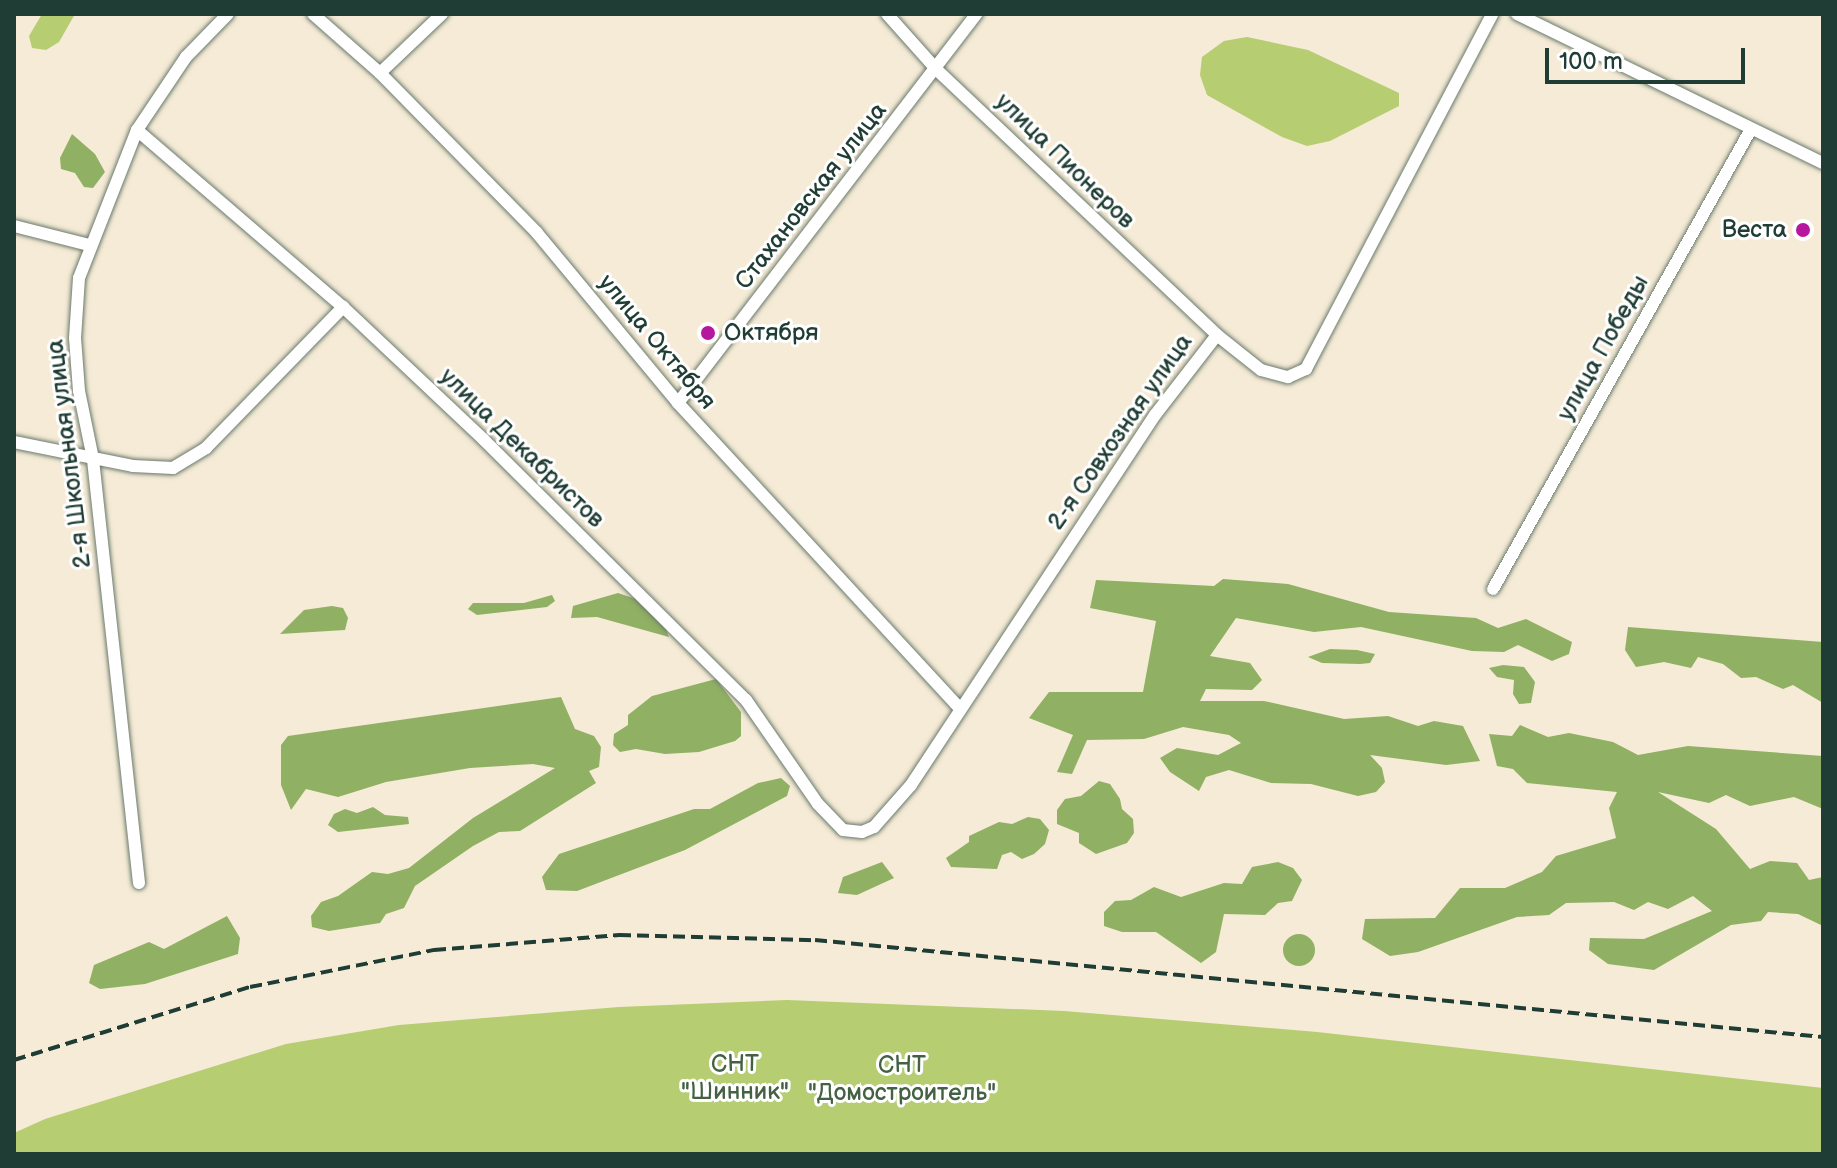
<!DOCTYPE html>
<html>
<head>
<meta charset="utf-8">
<style>
  body { margin:0 }
  #map { position:relative; width:1837px; height:1168px; overflow:hidden; background:#f5ebd6; font-family:"Balsamiq Sans",sans-serif }
  div>[style] { position:absolute }
  [style*='--x'] { left:calc(var(--x)*1px); top:calc(var(--y)*1px); width:calc(var(--w)*1px); rotate:calc(var(--a)*1deg) }
  .green>* { inset:0; background:#b6cd72 }
  .forest>* { inset:0; background:#90b064 }
  .round { border-radius:50% }
  .roads { filter:drop-shadow(0 0 2px #6a7a6d) drop-shadow(0 0 2px #6a7a6d) }
  .minor>* { height:12px; margin:-6px; padding:0 6px; transform-origin:6px; border-radius:6px; background:#fff }
  .rail>* { height:4px; margin-top:-2px; transform-origin:0; background:repeating-linear-gradient(90deg,#1f3d34 0 12px,transparent 0 18px) }
  .dots>* { width:22px; height:22px; translate:-50% -50%; box-sizing:border-box; border:4px solid #fff; border-radius:50% }
  span { translate:-50% -50%; white-space:nowrap; text-align:center; line-height:1.15; -webkit-text-stroke:6px #fff; paint-order:stroke }
  .street-label { font-size:24px; color:#1f3d34 }
  .poi-label { font-size:24px; color:#1f3d34 }
  .right { translate:-100% -50%; text-align:right }
  .left { translate:0 -50%; text-align:left }
  .park-label { font-size:24px; color:#456144 }
  .frame { position:absolute; inset:0; border:16px solid #1f3d34; pointer-events:none }
  .scale { position:absolute; left:1545px; top:48px; width:200px; height:36px; box-sizing:border-box; border:4px solid #1f3d34; border-top:0; padding-left:10px; font-size:24px; line-height:28px; white-space:nowrap; color:#1f3d34; -webkit-text-stroke:6px #fff; paint-order:stroke }
</style>
</head>
<body>
<div id="map">
  <div class="green">
    <i style="clip-path:polygon(42px 14px,75px 14px,59px 42px,46px 50px,32px 48px,29px 36px)"></i>
    <i style="clip-path:polygon(1247px 37px,1308px 50px,1399px 93px,1399px 106px,1330px 141px,1307px 146px,1282px 137px,1207px 95px,1200px 75px,1202px 57px,1224px 41px)"></i>
    <i style="clip-path:polygon(787px 1000px,1064px 1011px,1317px 1032px,1823px 1088px,1823px 1154px,14px 1154px,14px 1133px,45px 1119px,286px 1044px,399px 1025px,619px 1007px)"></i>
  </div>
  <div class="forest">
    <i style="clip-path:polygon(72px 134px,95px 154px,105px 172px,93px 188px,84px 187px,75px 173px,61px 169px,60px 158px)"></i>
    <i style="clip-path:polygon(1223px 579px,1288px 584px,1389px 612px,1476px 618px,1498px 628px,1526px 619px,1572px 642px,1569px 654px,1552px 661px,1518px 645px,1504px 652px,1472px 651px,1361px 627px,1314px 632px,1236px 618px,1210px 656px,1250px 663px,1262px 680px,1252px 690px,1206px 689px,1200px 701px,1264px 701px,1344px 719px,1388px 716px,1418px 726px,1434px 721px,1463px 726px,1480px 761px,1446px 765px,1370px 755px,1382px 768px,1385px 782px,1376px 792px,1358px 796px,1311px 784px,1271px 783px,1229px 770px,1206px 777px,1199px 791px,1170px 772px,1160px 758px,1177px 748px,1218px 755px,1241px 743px,1229px 735px,1183px 727px,1144px 739px,1087px 740px,1072px 774px,1057px 772px,1073px 735px,1029px 718px,1049px 692px,1143px 692px,1156px 621px,1090px 608px,1096px 580px,1214px 586px)"></i>
    <i style="clip-path:polygon(618px 593px,639px 600px,664px 624px,669px 637px,597px 617px,571px 618px,573px 606px)"></i>
    <i style="clip-path:polygon(552px 595px,555px 601px,547px 607px,477px 615px,468px 609px,473px 603px,524px 603px)"></i>
    <i style="clip-path:polygon(332px 606px,343px 608px,348px 618px,345px 630px,280px 634px,304px 610px)"></i>
    <i style="clip-path:polygon(1628px 627px,1823px 642px,1823px 703px,1793px 685px,1783px 689px,1756px 677px,1741px 678px,1723px 664px,1698px 657px,1691px 668px,1664px 662px,1636px 667px,1625px 650px)"></i>
    <i style="clip-path:polygon(1330px 649px,1357px 650px,1375px 654px,1370px 663px,1360px 664px,1322px 663px,1308px 657px)"></i>
    <i style="clip-path:polygon(1503px 665px,1524px 667px,1535px 682px,1531px 703px,1519px 704px,1513px 694px,1514px 680px,1497px 677px,1489px 668px)"></i>
    <i style="clip-path:polygon(716px 679px,741px 712px,741px 736px,735px 741px,699px 752px,665px 754px,636px 749px,620px 752px,613px 745px,614px 734px,628px 725px,628px 715px,652px 696px)"></i>
    <i style="clip-path:polygon(561px 697px,575px 729px,594px 736px,601px 747px,599px 767px,589px 771px,596px 783px,520px 831px,499px 832px,473px 846px,415px 886px,404px 908px,386px 914px,380px 923px,329px 931px,312px 927px,311px 916px,321px 902px,338px 896px,372px 872px,388px 874px,409px 868px,473px 818px,555px 768px,533px 764px,470px 768px,386px 782px,338px 797px,306px 789px,291px 810px,281px 785px,281px 745px,288px 736px)"></i>
    <i style="clip-path:polygon(1520px 725px,1548px 737px,1569px 733px,1613px 742px,1638px 755px,1688px 746px,1823px 756px,1823px 809px,1794px 797px,1750px 806px,1726px 795px,1709px 803px,1658px 792px,1716px 829px,1750px 869px,1770px 861px,1797px 863px,1809px 880px,1823px 877px,1823px 926px,1798px 914px,1768px 912px,1761px 921px,1731px 925px,1654px 970px,1608px 964px,1589px 950px,1590px 938px,1644px 939px,1712px 911px,1693px 896px,1668px 909px,1648px 902px,1634px 910px,1614px 902px,1566px 903px,1549px 915px,1517px 917px,1418px 952px,1390px 956px,1362px 939px,1365px 919px,1435px 918px,1460px 888px,1505px 888px,1542px 872px,1556px 856px,1616px 838px,1609px 808px,1617px 792px,1527px 783px,1513px 769px,1497px 766px,1489px 734px,1512px 736px)"></i>
    <i style="clip-path:polygon(781px 778px,790px 786px,787px 796px,685px 850px,577px 891px,546px 890px,542px 877px,559px 854px,694px 809px,710px 809px,758px 783px)"></i>
    <i style="clip-path:polygon(1099px 781px,1110px 784px,1120px 799px,1122px 809px,1133px 819px,1134px 833px,1127px 843px,1096px 854px,1079px 843px,1079px 833px,1057px 824px,1057px 810px,1065px 799px,1081px 796px)"></i>
    <i style="clip-path:polygon(373px 807px,385px 815px,408px 817px,409px 824px,338px 832px,328px 825px,334px 814px,345px 809px,357px 813px)"></i>
    <i style="clip-path:polygon(1028px 817px,1040px 819px,1049px 830px,1045px 844px,1034px 854px,1022px 859px,1011px 852px,1002px 855px,997px 869px,951px 867px,946px 858px,969px 842px,969px 836px,999px 822px,1012px 824px)"></i>
    <i style="clip-path:polygon(882px 862px,894px 878px,857px 895px,838px 893px,843px 877px)"></i>
    <i style="clip-path:polygon(1278px 862px,1293px 868px,1302px 880px,1292px 901px,1278px 903px,1265px 915px,1224px 914px,1216px 952px,1201px 963px,1156px 932px,1122px 932px,1104px 926px,1104px 912px,1115px 901px,1131px 900px,1154px 887px,1181px 897px,1224px 883px,1242px 884px,1252px 867px)"></i>
    <i style="clip-path:polygon(227px 916px,240px 938px,238px 954px,145px 984px,100px 989px,89px 983px,94px 965px,149px 942px,164px 949px)"></i>
    <i class="round" style="left:1283px;top:934px;width:32px;height:32px"></i>
  </div>
  <div class="roads">
    <div class="minor">
      <i style="--x:313;--y:14;--w:89;--a:41.4"></i>
      <i style="--x:380;--y:73;--w:224;--a:45.5"></i>
      <i style="--x:537;--y:233;--w:221;--a:50.3"></i>
      <i style="--x:678;--y:403;--w:414;--a:47.3"></i>
      <i style="--x:887;--y:14;--w:75;--a:48.2"></i>
      <i style="--x:937;--y:70;--w:386;--a:43.4"></i>
      <i style="--x:1517;--y:14;--w:340;--a:26"></i>
      <i style="--x:380;--y:73;--w:86;--a:-43.6"></i>
      <i style="--x:137;--y:130;--w:272;--a:40.7"></i>
      <i style="--x:343;--y:307;--w:194;--a:43.3"></i>
      <i style="--x:484;--y:440;--w:369;--a:44.8"></i>
      <i style="--x:746;--y:700;--w:126;--a:55.3"></i>
      <i style="--x:818;--y:804;--w:36;--a:46"></i>
      <i style="--x:843;--y:830;--w:19;--a:6"></i>
      <i style="--x:862;--y:832;--w:13;--a:-23"></i>
      <i style="--x:874;--y:827;--w:56;--a:-48.6"></i>
      <i style="--x:911;--y:785;--w:443;--a:-56.6"></i>
      <i style="--x:1155;--y:415;--w:101;--a:-52.2"></i>
      <i style="--x:1217;--y:335;--w:56;--a:38.5"></i>
      <i style="--x:1261;--y:370;--w:28;--a:15"></i>
      <i style="--x:1288;--y:377;--w:20;--a:-24"></i>
      <i style="--x:1306;--y:369;--w:401;--a:-62.3"></i>
      <i style="--x:14;--y:226;--w:77;--a:14.2"></i>
      <i style="--x:678;--y:403;--w:491;--a:-52.5"></i>
      <i style="--x:14;--y:442;--w:121;--a:11.4"></i>
      <i style="--x:133;--y:466;--w:40;--a:2.9"></i>
      <i style="--x:173;--y:468;--w:39;--a:-31"></i>
      <i style="--x:206;--y:448;--w:197;--a:-45.8"></i>
      <i style="--x:1493;--y:589;--w:527;--a:-60.71"></i>
      <i style="--x:139;--y:883;--w:426;--a:-96.2"></i>
      <i style="--x:93;--y:459;--w:69;--a:-101.6"></i>
      <i style="--x:79;--y:391;--w:53;--a:-94.3"></i>
      <i style="--x:75;--y:338;--w:60;--a:-86.2"></i>
      <i style="--x:79;--y:278;--w:159;--a:-68.6"></i>
      <i style="--x:137;--y:130;--w:88;--a:-56.1"></i>
      <i style="--x:186;--y:57;--w:60;--a:-45.7"></i>
    </div>
  </div>
  <div class="rail">
    <i style="--x:14;--y:1060;--w:247;--a:-17.2"></i>
    <i style="--x:250;--y:987;--w:188;--a:-11.4"></i>
    <i style="--x:434;--y:950;--w:186;--a:-4.6"></i>
    <i style="--x:619;--y:935;--w:196;--a:1.5"></i>
    <i style="--x:815;--y:940;--w:1013;--a:5.5"></i>
  </div>
  <div class="dots">
    <i style="left:1803px;top:230px;background:#b5179e"></i>
    <i style="left:708px;top:333px;background:#b5179e"></i>
  </div>
  <div class="street-label">
    <span style="left:1065px;top:161px;rotate:44deg">улица Пионеров</span>
    <span style="left:811px;top:196px;rotate:-52deg">Стахановская улица</span>
    <span style="left:657px;top:342px;rotate:50deg">улица Октября</span>
    <span style="left:1603px;top:348px;rotate:-61deg">улица Победы</span>
    <span style="left:1120px;top:432px;rotate:-55deg">2-я Совхозная улица</span>
    <span style="left:522px;top:448px;rotate:44deg">улица Декабристов</span>
    <span style="left:69px;top:454px;rotate:-97deg">2-я Школьная улица</span>
  </div>
  <div class="poi-label">
    <span class="right" style="left:1787px;top:230px">Веста</span>
    <span class="left" style="left:724px;top:333px">Октября</span>
  </div>
  <div class="park-label">
    <span style="left:735px;top:1078px">СНТ<br>"Шинник"</span>
    <span style="left:902px;top:1079px">СНТ<br>"Домостроитель"</span>
  </div>
  <div class="frame"></div>
  <div class="scale">100 m</div>
</div>
</body>
</html>
